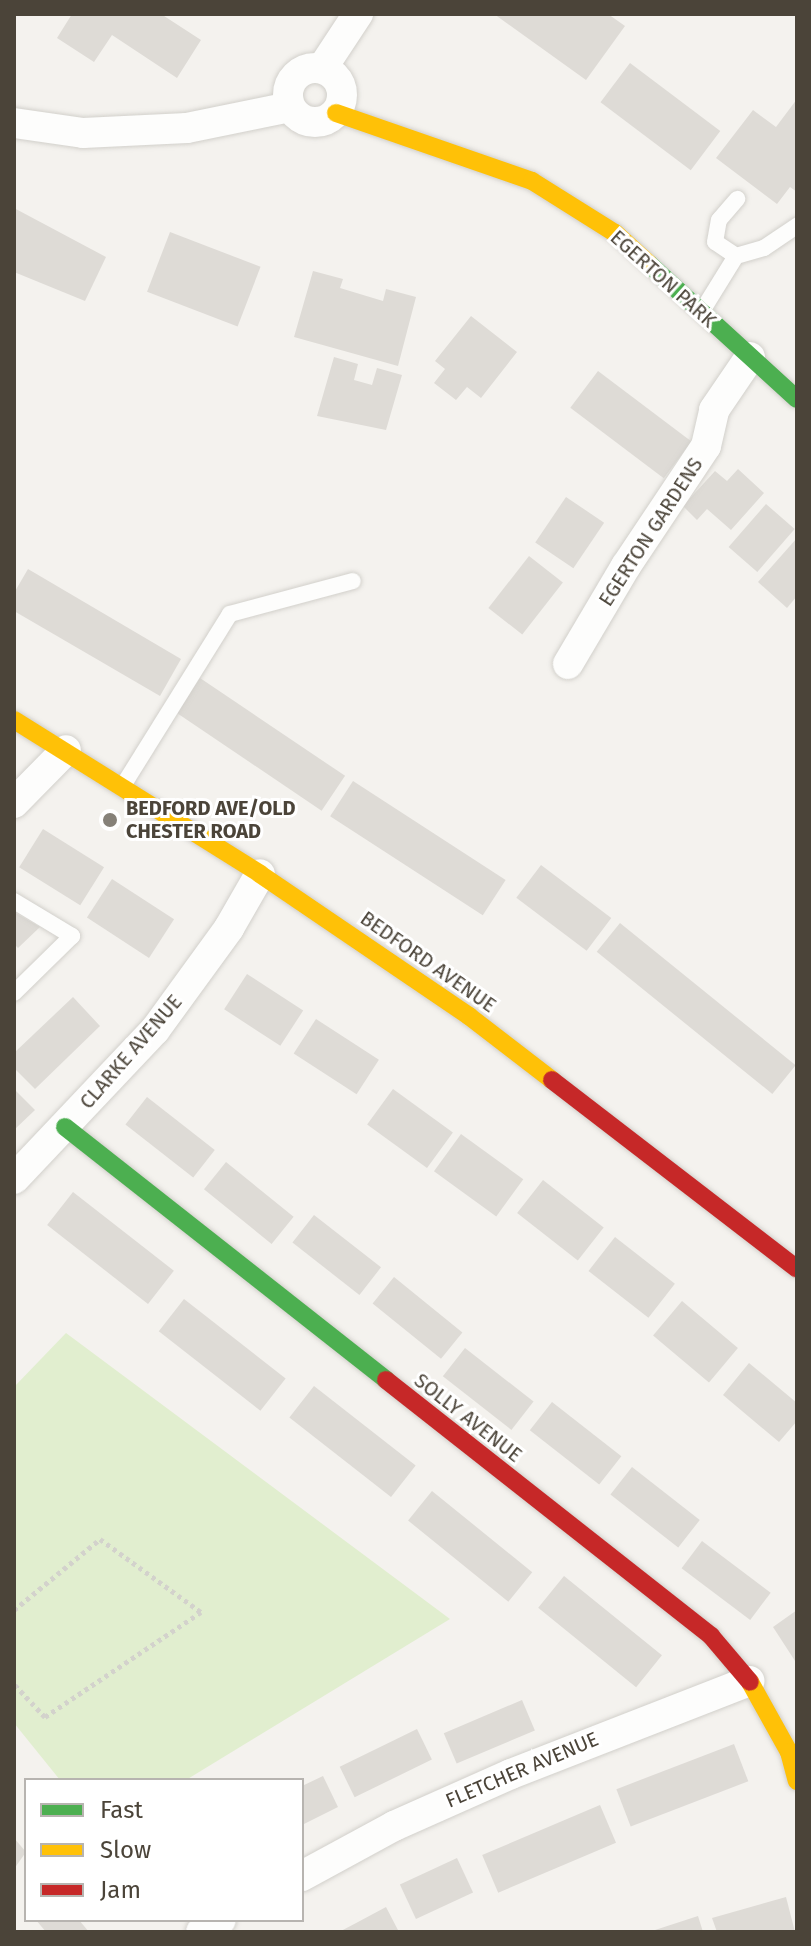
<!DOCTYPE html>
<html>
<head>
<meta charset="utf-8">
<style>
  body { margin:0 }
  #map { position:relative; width:811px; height:1946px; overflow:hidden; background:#f4f2ee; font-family:"Fira Sans",sans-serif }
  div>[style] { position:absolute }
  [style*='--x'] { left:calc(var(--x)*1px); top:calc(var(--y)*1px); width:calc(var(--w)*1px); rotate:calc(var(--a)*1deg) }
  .green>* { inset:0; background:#e1eecf }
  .building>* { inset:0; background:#dedbd6; transform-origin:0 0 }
  .path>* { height:5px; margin-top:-2.5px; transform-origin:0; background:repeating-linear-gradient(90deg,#d3d2cc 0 4px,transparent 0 8px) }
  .roads { filter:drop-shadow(0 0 2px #d2d0cb) drop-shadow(0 0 2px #d2d0cb) }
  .lane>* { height:16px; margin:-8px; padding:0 8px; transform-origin:8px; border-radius:8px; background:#fdfdfc }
  .street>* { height:30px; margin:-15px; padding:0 15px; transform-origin:15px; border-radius:15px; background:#fdfdfc }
  .street>.ring { margin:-15px; padding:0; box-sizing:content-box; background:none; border:30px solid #fdfdfc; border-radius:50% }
  .fast>* { height:18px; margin:-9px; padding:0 9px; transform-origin:9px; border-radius:9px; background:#4caf50 }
  .slow>* { height:18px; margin:-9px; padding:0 9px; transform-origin:9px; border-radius:9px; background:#ffc107 }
  .jam>* { height:18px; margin:-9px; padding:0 9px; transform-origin:9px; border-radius:9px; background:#c62828 }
  .dots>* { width:22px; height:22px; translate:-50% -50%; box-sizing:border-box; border:4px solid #fff; border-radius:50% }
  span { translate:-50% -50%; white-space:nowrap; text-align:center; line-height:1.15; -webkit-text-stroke:6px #fff; paint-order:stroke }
  .street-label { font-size:20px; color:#4b4439 }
  .poi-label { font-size:20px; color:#4b4439; font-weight:700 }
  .left { translate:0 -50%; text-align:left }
  .frame { position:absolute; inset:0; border:16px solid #4b4439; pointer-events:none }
  .legend { position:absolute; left:24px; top:1778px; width:280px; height:144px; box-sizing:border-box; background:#fff; border:2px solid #b7b4b0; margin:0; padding:10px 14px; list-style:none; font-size:24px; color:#4b4439 }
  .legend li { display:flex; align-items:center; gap:16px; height:40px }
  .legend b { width:40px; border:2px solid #b7b4b0 }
</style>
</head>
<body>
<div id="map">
  <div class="green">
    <i style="clip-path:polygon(66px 1333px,450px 1619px,186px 1780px,60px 1780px,14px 1723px,14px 1387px)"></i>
  </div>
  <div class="building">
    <i style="clip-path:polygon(72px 14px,161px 14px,201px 40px,177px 78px,112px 35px,94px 62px,57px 38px)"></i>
    <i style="clip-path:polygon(494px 14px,608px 14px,625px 26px,586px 80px)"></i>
    <i style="left:630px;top:63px;width:113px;height:49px;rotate:37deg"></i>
    <i style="clip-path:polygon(797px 99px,797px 192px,790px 187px,777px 204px,716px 158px,753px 110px,776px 127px)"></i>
    <i style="clip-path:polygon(14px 208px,106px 257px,85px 301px,14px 272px)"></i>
    <i style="left:170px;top:232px;width:97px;height:64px;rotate:21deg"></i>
    <i style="clip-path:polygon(313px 271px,343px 279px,340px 288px,383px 301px,386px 289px,416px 297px,398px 366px,294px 337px)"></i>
    <i style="clip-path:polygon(471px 316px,517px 352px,481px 398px,467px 387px,456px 400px,434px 383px,445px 369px,435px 361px)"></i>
    <i style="clip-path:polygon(334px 357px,358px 364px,354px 380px,372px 385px,377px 368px,402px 375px,386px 430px,317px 416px)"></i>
    <i style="left:598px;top:371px;width:117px;height:46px;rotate:37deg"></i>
    <i style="clip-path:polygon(738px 469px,764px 493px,731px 530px,707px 509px,697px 520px,683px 506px,715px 471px,727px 481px)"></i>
    <i style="left:566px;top:497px;width:46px;height:55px;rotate:34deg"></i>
    <i style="left:766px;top:504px;width:38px;height:57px;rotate:41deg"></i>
    <i style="clip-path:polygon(797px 538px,797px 596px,787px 608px,758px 582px)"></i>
    <i style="left:529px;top:556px;width:43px;height:66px;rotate:38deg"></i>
    <i style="clip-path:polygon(28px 569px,181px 659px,160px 696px,14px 611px,14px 593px)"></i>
    <i style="left:200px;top:678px;width:175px;height:42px;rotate:34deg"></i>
    <i style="left:353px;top:781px;width:182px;height:42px;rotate:33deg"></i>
    <i style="left:43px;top:829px;width:72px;height:45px;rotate:32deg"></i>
    <i style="left:541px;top:865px;width:88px;height:41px;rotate:37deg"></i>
    <i style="left:112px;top:879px;width:74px;height:46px;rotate:33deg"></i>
    <i style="clip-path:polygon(14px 912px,40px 927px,18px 948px,14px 944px)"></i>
    <i style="left:620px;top:923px;width:226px;height:37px;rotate:39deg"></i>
    <i style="left:247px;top:974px;width:67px;height:42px;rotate:33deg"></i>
    <i style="clip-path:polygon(73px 997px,100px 1026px,35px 1089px,14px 1068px,14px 1053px)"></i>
    <i style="left:316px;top:1019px;width:75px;height:41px;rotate:33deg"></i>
    <i style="clip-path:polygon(14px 1089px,35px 1110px,14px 1130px)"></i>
    <i style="left:393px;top:1089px;width:74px;height:44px;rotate:36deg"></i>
    <i style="left:147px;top:1097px;width:86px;height:35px;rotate:38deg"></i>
    <i style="left:461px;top:1134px;width:77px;height:46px;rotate:36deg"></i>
    <i style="left:226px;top:1162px;width:87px;height:35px;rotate:39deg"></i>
    <i style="left:543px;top:1180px;width:77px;height:42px;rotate:38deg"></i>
    <i style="left:73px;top:1192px;width:128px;height:42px;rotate:38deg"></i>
    <i style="left:314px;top:1215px;width:85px;height:35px;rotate:38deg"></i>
    <i style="left:615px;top:1237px;width:76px;height:43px;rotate:38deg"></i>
    <i style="left:394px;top:1277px;width:88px;height:34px;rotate:39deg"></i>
    <i style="left:184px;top:1299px;width:129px;height:41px;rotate:38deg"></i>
    <i style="left:682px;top:1301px;width:73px;height:45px;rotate:40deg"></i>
    <i style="left:465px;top:1348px;width:87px;height:36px;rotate:38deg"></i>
    <i style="clip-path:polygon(749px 1363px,797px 1403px,797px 1421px,779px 1442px,723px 1395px)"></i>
    <i style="left:314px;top:1386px;width:129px;height:40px;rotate:38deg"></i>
    <i style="left:552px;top:1402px;width:88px;height:36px;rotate:38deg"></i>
    <i style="left:632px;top:1467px;width:86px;height:35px;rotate:38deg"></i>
    <i style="left:432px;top:1491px;width:129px;height:38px;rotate:39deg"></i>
    <i style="left:702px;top:1541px;width:86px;height:34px;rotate:37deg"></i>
    <i style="left:564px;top:1576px;width:126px;height:41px;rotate:39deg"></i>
    <i style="clip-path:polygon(797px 1610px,797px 1664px,773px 1627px)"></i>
    <i style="left:522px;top:1700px;width:33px;height:85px;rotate:67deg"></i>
    <i style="left:417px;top:1729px;width:34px;height:86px;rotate:64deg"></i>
    <i style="left:734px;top:1744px;width:40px;height:126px;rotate:69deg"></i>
    <i style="clip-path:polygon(323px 1776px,338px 1807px,302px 1825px,302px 1786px)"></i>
    <i style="left:600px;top:1805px;width:41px;height:128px;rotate:67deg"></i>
    <i style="clip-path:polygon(14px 1838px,26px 1852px,14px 1869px)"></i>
    <i style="left:457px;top:1858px;width:38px;height:63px;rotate:65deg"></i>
    <i style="clip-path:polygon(786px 1897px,795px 1932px,717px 1932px,712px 1918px)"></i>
    <i style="clip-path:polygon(386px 1907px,399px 1932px,339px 1932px,358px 1922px)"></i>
    <i style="clip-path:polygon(698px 1916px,703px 1932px,652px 1932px,652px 1931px)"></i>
    <i style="clip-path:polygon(36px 1920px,79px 1920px,89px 1932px,46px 1932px)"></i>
  </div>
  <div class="path">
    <i style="--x:14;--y:1610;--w:112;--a:-39.5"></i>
    <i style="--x:100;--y:1539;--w:125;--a:35.9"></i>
    <i style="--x:201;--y:1612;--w:188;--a:146.1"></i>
    <i style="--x:45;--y:1717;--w:45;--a:-133.2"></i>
  </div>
  <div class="roads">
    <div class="lane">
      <i style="--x:736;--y:256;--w:25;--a:-146"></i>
      <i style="--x:715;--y:242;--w:22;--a:-80"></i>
      <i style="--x:719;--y:220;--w:28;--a:-49"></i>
      <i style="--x:702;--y:311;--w:65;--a:-58.3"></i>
      <i style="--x:736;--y:256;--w:29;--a:-16"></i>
      <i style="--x:764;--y:248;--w:40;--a:-34"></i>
      <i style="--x:124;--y:784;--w:200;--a:-58.1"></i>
      <i style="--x:230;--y:614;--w:127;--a:-15"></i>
      <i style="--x:14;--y:901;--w:68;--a:31.1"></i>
      <i style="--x:72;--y:936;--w:81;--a:135.5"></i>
    </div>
    <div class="street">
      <i style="--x:323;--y:67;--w:64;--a:-56.6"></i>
      <i class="ring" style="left:288px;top:68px;width:24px;height:24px"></i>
      <i style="--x:14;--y:123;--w:70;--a:8.2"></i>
      <i style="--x:83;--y:133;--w:104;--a:-2.8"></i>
      <i style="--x:187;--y:128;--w:105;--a:-11.5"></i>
      <i style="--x:568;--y:664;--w:114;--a:-59.4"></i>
      <i style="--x:626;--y:566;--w:144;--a:-56.3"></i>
      <i style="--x:706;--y:446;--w:37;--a:-77"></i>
      <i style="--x:714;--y:410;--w:64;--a:-55.8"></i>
      <i style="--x:14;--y:803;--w:74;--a:-45.5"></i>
      <i style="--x:14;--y:1179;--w:205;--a:-46.6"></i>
      <i style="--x:155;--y:1030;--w:126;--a:-54"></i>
      <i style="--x:229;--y:928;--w:62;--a:-60.1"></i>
      <i style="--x:302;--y:1876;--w:105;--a:-28.5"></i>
      <i style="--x:394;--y:1826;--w:128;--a:-24"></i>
      <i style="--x:511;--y:1774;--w:256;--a:-21.3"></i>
      <i style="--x:201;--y:1932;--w:23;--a:-31"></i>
    </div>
    <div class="fast">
      <i style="--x:649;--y:264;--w:200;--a:42.4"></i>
      <i style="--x:65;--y:1127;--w:409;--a:38.2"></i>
    </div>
    <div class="slow">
      <i style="--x:336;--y:113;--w:207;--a:19.1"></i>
      <i style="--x:532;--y:181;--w:98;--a:32.1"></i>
      <i style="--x:615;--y:233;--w:46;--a:42.4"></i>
      <i style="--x:14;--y:720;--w:290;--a:32"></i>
      <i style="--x:260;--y:874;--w:253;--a:34.2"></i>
      <i style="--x:469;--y:1016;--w:105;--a:37.6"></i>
      <i style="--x:750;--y:1682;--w:80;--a:60.9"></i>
      <i style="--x:789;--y:1752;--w:30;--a:75"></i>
    </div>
    <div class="jam">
      <i style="--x:552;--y:1080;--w:309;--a:37.6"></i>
      <i style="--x:386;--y:1380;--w:414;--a:38.2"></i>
      <i style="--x:711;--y:1636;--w:60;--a:49.7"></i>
    </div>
  </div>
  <div class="dots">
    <i style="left:110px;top:820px;background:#868178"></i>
  </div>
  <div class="street-label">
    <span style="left:663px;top:279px;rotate:42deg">EGERTON PARK</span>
    <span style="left:651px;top:532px;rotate:-57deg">EGERTON GARDENS</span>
    <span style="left:428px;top:962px;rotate:35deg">BEDFORD AVENUE</span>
    <span style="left:131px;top:1052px;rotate:-49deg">CLARKE AVENUE</span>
    <span style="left:468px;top:1418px;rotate:38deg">SOLLY AVENUE</span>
    <span style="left:522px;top:1770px;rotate:-23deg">FLETCHER AVENUE</span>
  </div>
  <div class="poi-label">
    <span class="left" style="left:126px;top:820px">BEDFORD AVE/OLD<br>CHESTER ROAD</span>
  </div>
  <div class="frame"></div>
  <ul class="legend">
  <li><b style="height:10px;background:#4caf50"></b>Fast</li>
  <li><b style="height:10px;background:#ffc107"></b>Slow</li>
  <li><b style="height:10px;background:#c62828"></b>Jam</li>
  </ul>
</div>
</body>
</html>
